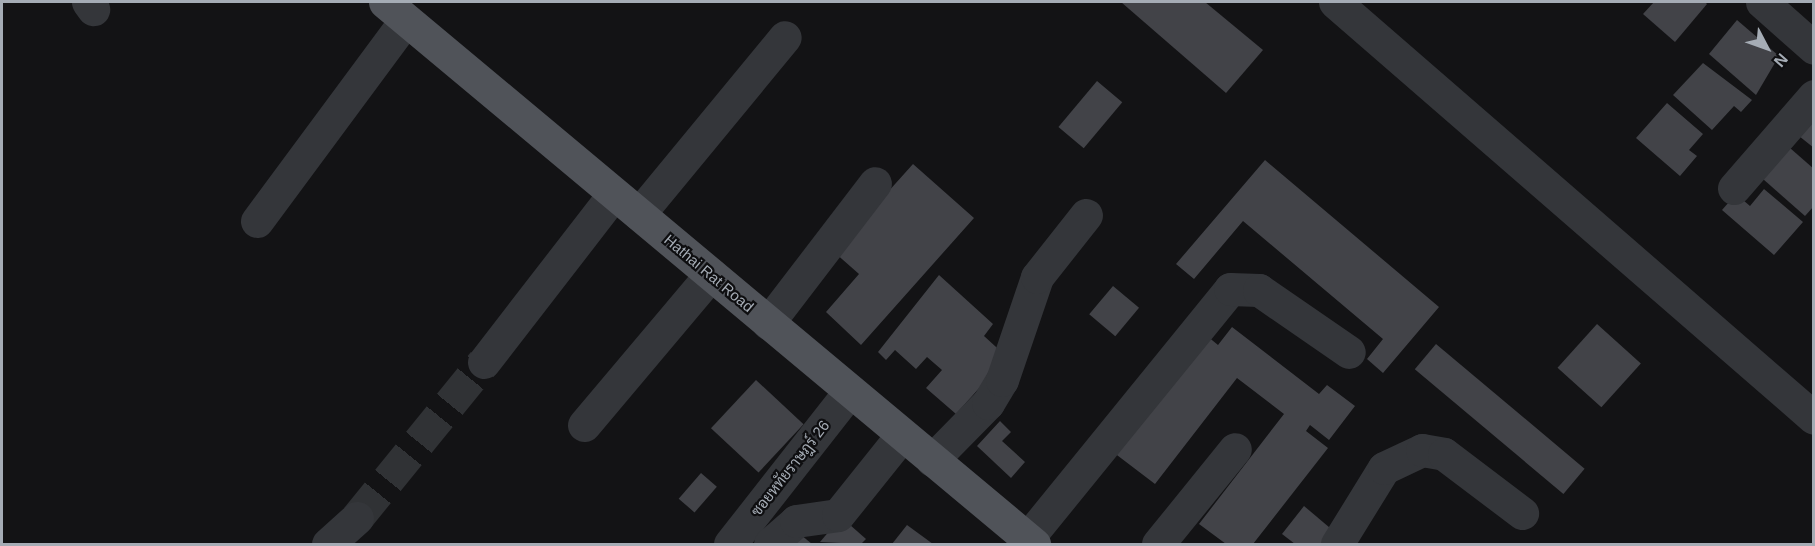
<!DOCTYPE html>
<html>
<head>
<meta charset="utf-8">
<style>
  body { margin:0 }
  #map { position:relative; width:1815px; height:546px; overflow:hidden; background:#131315; font-family:Helvetica,Sarabun,sans-serif }
  div>[style] { position:absolute }
  [style*='--x'] { left:calc(var(--x)*1px); top:calc(var(--y)*1px); width:calc(var(--w)*1px); rotate:calc(var(--a)*1deg) }
  .building>* { inset:0; background:#424348; transform-origin:0 0 }
  .minor-tunnel>* { height:33px; margin-top:-16.5px; transform-origin:0; background:repeating-linear-gradient(90deg,#303235 0 33px,transparent 0 49px) }
  .minor>* { height:33px; margin:-16.5px; padding:0 16.5px; transform-origin:16.5px; border-radius:16.5px; background:#34363a }
  .major>* { height:33px; margin:-16.5px; padding:0 16.5px; transform-origin:16.5px; border-radius:16.5px; background:#505359 }
  span { translate:-50% -50%; white-space:nowrap; text-align:center; line-height:1.15; -webkit-text-stroke:4.5px #0e0e10; paint-order:stroke }
  .street-label { font-size:15px; color:#a5acb5 }
  .frame { position:absolute; inset:0; border:3px solid #a5acb5; pointer-events:none }
  .north { position:absolute; left:1737px; top:18px; width:60px; height:60px; -webkit-text-stroke:4px #0e0e10; paint-order:stroke; rotate:131deg; font-size:16px; font-weight:700; line-height:24px; text-align:center; color:#a5acb5 }
  .north::after { content:''; display:block; margin:auto; width:21px; height:27px; background:#a5acb5; clip-path:polygon(50% 0,100% 100%,50% 72%,0 100%) }
</style>
</head>
<body>
<div id="map">
  <div class="building">
    <i style="clip-path:polygon(1121px 2px,1205px 2px,1263px 50px,1226px 93px)"></i>
    <i style="clip-path:polygon(1654px 2px,1705px 2px,1707px 4px,1675px 42px,1643px 14px)"></i>
    <i style="clip-path:polygon(1737px 20px,1779px 56px,1756px 95px,1709px 54px)"></i>
    <i style="clip-path:polygon(1703px 63px,1752px 100px,1741px 112px,1734px 106px,1712px 130px,1673px 95px)"></i>
    <i style="left:1097px;top:81px;width:33px;height:60px;rotate:40deg"></i>
    <i style="clip-path:polygon(1667px 103px,1703px 134px,1689px 150px,1697px 156px,1680px 176px,1636px 138px)"></i>
    <i style="clip-path:polygon(1814px 119px,1814px 148px,1799px 136px)"></i>
    <i style="clip-path:polygon(1790px 148px,1814px 169px,1814px 206px,1805px 216px,1763px 179px)"></i>
    <i style="clip-path:polygon(1265px 160px,1439px 307px,1383px 373px,1367px 359px,1383px 339px,1243px 221px,1194px 279px,1176px 264px)"></i>
    <i style="clip-path:polygon(913px 164px,974px 218px,861px 345px,826px 312px,859px 274px,834px 252px)"></i>
    <i style="clip-path:polygon(1764px 189px,1803px 222px,1774px 255px,1722px 210px,1736px 194px,1750px 206px)"></i>
    <i style="clip-path:polygon(939px 275px,993px 324px,984px 336px,1007px 357px,956px 414px,926px 388px,942px 370px,927px 357px,916px 369px,895px 350px,886px 360px,878px 352px)"></i>
    <i style="left:1113px;top:286px;width:34px;height:37px;rotate:40deg"></i>
    <i style="left:1597px;top:324px;width:59px;height:59px;rotate:42deg"></i>
    <i style="clip-path:polygon(1232px 327px,1319px 394px,1327px 385px,1355px 406px,1329px 440px,1310px 425px,1306px 431px,1328px 448px,1253px 544px,1226px 544px,1199px 524px,1284px 414px,1237px 378px,1155px 484px,1109px 449px,1201px 331px,1218px 345px)"></i>
    <i style="left:1436px;top:344px;width:194px;height:33px;rotate:40deg"></i>
    <i style="left:756px;top:380px;width:65px;height:66px;rotate:43deg"></i>
    <i style="clip-path:polygon(1000px 421px,1011px 432px,1002px 441px,1025px 462px,1011px 478px,977px 446px)"></i>
    <i style="left:701px;top:473px;width:21px;height:34px;rotate:41deg"></i>
    <i style="clip-path:polygon(1304px 506px,1336px 533px,1327px 544px,1295px 544px,1282px 534px)"></i>
    <i style="clip-path:polygon(841px 517px,866px 539px,861px 544px,820px 542px)"></i>
    <i style="clip-path:polygon(907px 525px,933px 544px,892px 544px)"></i>
    <i style="clip-path:polygon(795px 530px,812px 544px,782px 544px)"></i>
  </div>
  <div class="minor-tunnel">
    <i style="--x:357;--y:518;--w:201;--a:-50.9"></i>
  </div>
  <div class="minor">
    <i style="--x:88;--y:2;--w:9;--a:54"></i>
    <i style="--x:1335;--y:2;--w:634;--a:40.97"></i>
    <i style="--x:1762;--y:2;--w:69;--a:41.5"></i>
    <i style="--x:1734;--y:188;--w:122;--a:-49"></i>
    <i style="--x:639;--y:214;--w:229;--a:-50.5"></i>
    <i style="--x:257;--y:221;--w:250;--a:-53.5"></i>
    <i style="--x:768;--y:323;--w:176;--a:-52.6"></i>
    <i style="--x:484;--y:362;--w:212;--a:-52.3"></i>
    <i style="--x:584;--y:425;--w:197;--a:-49.9"></i>
    <i style="--x:932;--y:460;--w:80;--a:-45.5"></i>
    <i style="--x:988;--y:403;--w:27;--a:-59"></i>
    <i style="--x:1002;--y:380;--w:109;--a:-71.2"></i>
    <i style="--x:1037;--y:277;--w:79;--a:-51.7"></i>
    <i style="--x:1027;--y:539;--w:322;--a:-50.9"></i>
    <i style="--x:1230;--y:289;--w:29;--a:2"></i>
    <i style="--x:1259;--y:290;--w:109;--a:34.6"></i>
    <i style="--x:328;--y:544;--w:39;--a:-42"></i>
    <i style="--x:730;--y:544;--w:194;--a:-51.9"></i>
    <i style="--x:770;--y:544;--w:35;--a:-41"></i>
    <i style="--x:796;--y:521;--w:42;--a:-8.1"></i>
    <i style="--x:838;--y:515;--w:102;--a:-51.3"></i>
    <i style="--x:1158;--y:544;--w:122;--a:-51"></i>
    <i style="--x:1337;--y:544;--w:89;--a:-58.3"></i>
    <i style="--x:1384;--y:468;--w:42;--a:-25.3"></i>
    <i style="--x:1422;--y:450;--w:22;--a:10"></i>
    <i style="--x:1444;--y:454;--w:98;--a:37.1"></i>
  </div>
  <div class="major">
    <i style="--x:385;--y:2;--w:846;--a:39.87"></i>
  </div>
  <div class="street-label">
    <span style="left:709px;top:273px;rotate:40deg">Hathai Rat Road</span>
    <span style="left:790px;top:468px;rotate:-52deg">ซอยหทัยราษฎร์ 26</span>
  </div>
  <div class="frame"></div>
  <div class="north">N</div>
</div>
</body>
</html>
